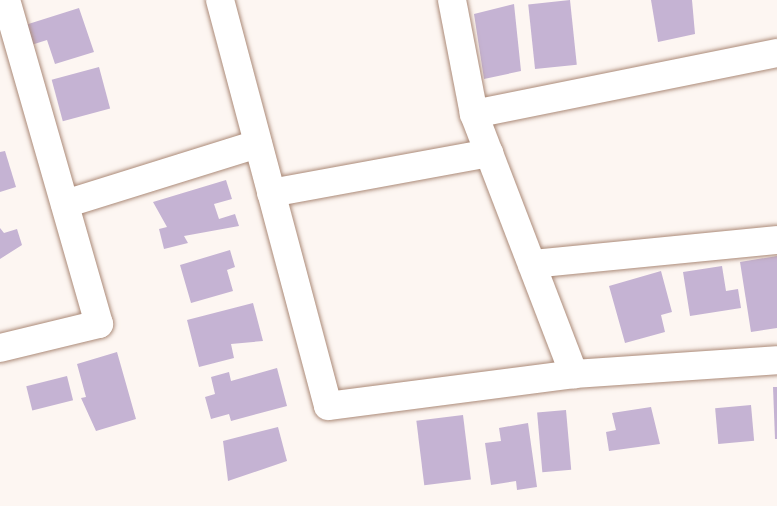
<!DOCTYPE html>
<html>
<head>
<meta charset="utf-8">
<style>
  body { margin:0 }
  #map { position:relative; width:777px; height:506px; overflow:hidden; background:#fdf6f2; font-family:"Asap Condensed",sans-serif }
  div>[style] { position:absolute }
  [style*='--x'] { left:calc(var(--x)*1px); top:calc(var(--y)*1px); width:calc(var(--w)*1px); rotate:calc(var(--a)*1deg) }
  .building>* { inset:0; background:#c5b3d3; transform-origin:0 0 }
  .roads { filter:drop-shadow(0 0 2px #ab8a78) drop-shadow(0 0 2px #ab8a78) }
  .street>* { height:28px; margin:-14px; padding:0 14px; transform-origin:14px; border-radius:14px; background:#fff }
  span { translate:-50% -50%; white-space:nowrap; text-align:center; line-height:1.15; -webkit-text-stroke:6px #fff; paint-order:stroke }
</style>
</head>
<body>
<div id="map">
  <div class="building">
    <i style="left:570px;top:0;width:65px;height:42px;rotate:84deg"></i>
    <i style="clip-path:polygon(651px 0,692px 0,695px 34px,658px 42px)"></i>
    <i style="clip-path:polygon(514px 4px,521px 71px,484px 79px,474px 14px)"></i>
    <i style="clip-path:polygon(79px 8px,94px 52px,55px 64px,47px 40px,28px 46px,22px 26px)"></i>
    <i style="left:99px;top:67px;width:43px;height:49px;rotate:75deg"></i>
    <i style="clip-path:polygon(5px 151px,16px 187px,0 192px,0 152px)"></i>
    <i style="clip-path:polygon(226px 180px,232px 199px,214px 204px,219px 219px,235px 214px,239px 226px,184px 236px,188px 243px,164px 249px,159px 229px,167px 227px,153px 202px)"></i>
    <i style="clip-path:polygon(0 228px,4px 233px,17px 229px,22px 245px,0 259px)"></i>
    <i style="clip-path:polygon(230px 250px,235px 267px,227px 270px,233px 291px,191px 303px,180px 265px)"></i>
    <i style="clip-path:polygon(777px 256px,777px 328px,751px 332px,740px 262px)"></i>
    <i style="clip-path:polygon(722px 266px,726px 291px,738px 289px,741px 308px,690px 316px,683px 272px)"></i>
    <i style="clip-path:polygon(661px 271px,672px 312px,661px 315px,665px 332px,625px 343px,609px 286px)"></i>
    <i style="clip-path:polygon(253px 303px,263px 341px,231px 344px,234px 358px,199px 367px,187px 320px)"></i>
    <i style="clip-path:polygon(117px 352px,136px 419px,96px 431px,81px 398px,86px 397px,77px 364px)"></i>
    <i style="clip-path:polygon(277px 368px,287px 406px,231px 421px,229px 414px,211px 419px,205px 397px,215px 394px,211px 377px,229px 372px,231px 381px)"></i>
    <i style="left:67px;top:376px;width:25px;height:42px;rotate:76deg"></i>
    <i style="clip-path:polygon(773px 387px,777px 387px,777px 439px,775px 439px)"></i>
    <i style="left:751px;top:405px;width:36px;height:36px;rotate:85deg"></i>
    <i style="clip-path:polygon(651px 407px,660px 444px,609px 451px,606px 432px,616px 430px,612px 413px)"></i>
    <i style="left:566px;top:410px;width:60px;height:29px;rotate:85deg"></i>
    <i style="left:463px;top:415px;width:65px;height:47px;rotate:83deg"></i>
    <i style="clip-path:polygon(528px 423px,537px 487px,517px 490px,516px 481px,491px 485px,485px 443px,501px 441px,499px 428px)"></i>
    <i style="clip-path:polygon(278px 427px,287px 461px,228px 481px,223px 441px)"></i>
  </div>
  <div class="roads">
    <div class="street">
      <i style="--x:220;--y:0;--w:420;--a:75.1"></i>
      <i style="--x:328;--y:406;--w:248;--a:-7.4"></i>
      <i style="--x:574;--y:374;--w:203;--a:-3.9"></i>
      <i style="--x:452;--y:0;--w:116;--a:79.1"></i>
      <i style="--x:474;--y:114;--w:279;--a:69"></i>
      <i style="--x:474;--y:114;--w:309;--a:-11.4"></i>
      <i style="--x:271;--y:193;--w:222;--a:-10.4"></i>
      <i style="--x:65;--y:204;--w:202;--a:-17.3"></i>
      <i style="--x:532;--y:264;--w:246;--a:-5.6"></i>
      <i style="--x:0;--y:348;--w:102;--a:-13.6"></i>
      <i style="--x:99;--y:324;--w:337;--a:-106"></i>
    </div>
  </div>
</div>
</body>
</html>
